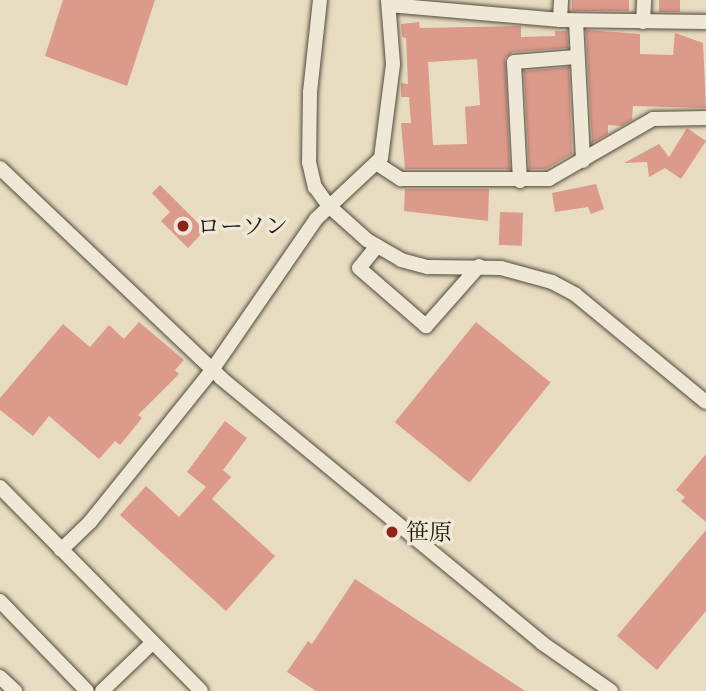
<!DOCTYPE html>
<html>
<head>
<meta charset="utf-8">
<style>
  body { margin:0 }
  #map { position:relative; width:706px; height:691px; overflow:hidden; background:#e7dcc0; font-family:"Gentium Book Plus","Noto Serif JP",serif }
  div>[style] { position:absolute }
  [style*='--x'] { left:calc(var(--x)*1px); top:calc(var(--y)*1px); width:calc(var(--w)*1px); rotate:calc(var(--a)*1deg) }
  .building>* { inset:0; background:#dc9a8b; transform-origin:0 0 }
  .roads { filter:drop-shadow(0 0 2px #534a3d) drop-shadow(0 0 2px #534a3d) }
  .street>* { height:14px; margin:-7px; padding:0 7px; transform-origin:7px; border-radius:7px; background:#efe8d6 }
  .dots>* { width:19px; height:19px; translate:-50% -50%; box-sizing:border-box; border:4px solid #efe8d6; border-radius:50% }
  span { translate:-50% -50%; white-space:nowrap; text-align:center; line-height:1.15; -webkit-text-stroke:7px #efe8d6; paint-order:stroke }
  .poi-label { font-size:23px; color:#221911 }
  .left { translate:0 -50%; text-align:left }
</style>
</head>
<body>
<div id="map">
  <div class="building">
    <i style="clip-path:polygon(63px 0,155px 0,127px 86px,45px 56px)"></i>
    <i style="left:572px;top:0;width:57px;height:11px"></i>
    <i style="left:659px;top:0;width:21px;height:12px"></i>
    <i style="clip-path:polygon(evenodd,419px 22px,420px 28px,521px 26px,521px 37px,555px 36px,555px 31px,567px 31px,568px 48px,513px 52px,505px 58px,510px 169px,405px 169px,401px 123px,411px 123px,409px 97px,401px 97px,401px 83px,408px 84px,406px 38px,402px 37px,401px 24px,419px 22px,477px 59px,480px 105px,465px 107px,467px 144px,433px 145px,428px 62px,477px 59px)"></i>
    <i style="clip-path:polygon(586px 30px,640px 34px,640px 54px,673px 55px,675px 33px,703px 43px,706px 108px,633px 106px,632px 120px,622px 126px,608px 125px,608px 134px,592px 143px)"></i>
    <i style="clip-path:polygon(569px 67px,572px 154px,546px 169px,529px 169px,524px 71px)"></i>
    <i style="clip-path:polygon(687px 128px,706px 141px,681px 179px,665px 168px,649px 177px,647px 162px,624px 163px,659px 144px,669px 157px)"></i>
    <i style="clip-path:polygon(596px 184px,604px 209px,591px 214px,588px 207px,555px 212px,552px 193px)"></i>
    <i style="clip-path:polygon(160px 185px,205px 230px,188px 248px,161px 221px,170px 212px,152px 193px)"></i>
    <i style="clip-path:polygon(405px 189px,489px 189px,488px 221px,404px 211px)"></i>
    <i style="left:500px;top:212px;width:23px;height:33px;rotate:2deg"></i>
    <i style="clip-path:polygon(139px 322px,184px 360px,175px 370px,179px 374px,138px 415px,142px 418px,120px 445px,115px 441px,99px 459px,49px 416px,33px 436px,0 410px,0 398px,63px 324px,90px 347px,109px 325px,124px 339px)"></i>
    <i style="left:476px;top:322px;width:96px;height:129px;rotate:39deg"></i>
    <i style="clip-path:polygon(225px 421px,247px 438px,223px 470px,231px 477px,212px 499px,275px 556px,226px 611px,120px 515px,146px 486px,179px 517px,206px 487px,187px 472px)"></i>
    <i style="clip-path:polygon(706px 454px,706px 522px,681px 501px,685px 497px,676px 490px)"></i>
    <i style="clip-path:polygon(706px 530px,706px 611px,657px 670px,617px 636px)"></i>
    <i style="clip-path:polygon(355px 579px,525px 691px,316px 691px,287px 672px,308px 641px,312px 644px)"></i>
  </div>
  <div class="roads">
    <div class="street">
      <i style="--x:320;--y:0;--w:93;--a:96.2"></i>
      <i style="--x:310;--y:92;--w:70;--a:90.8"></i>
      <i style="--x:309;--y:162;--w:26;--a:77"></i>
      <i style="--x:315;--y:187;--w:24;--a:54"></i>
      <i style="--x:329;--y:206;--w:51;--a:41.8"></i>
      <i style="--x:367;--y:240;--w:39;--a:30"></i>
      <i style="--x:401;--y:260;--w:28;--a:15"></i>
      <i style="--x:428;--y:267;--w:73;--a:0.8"></i>
      <i style="--x:501;--y:268;--w:53;--a:15.4"></i>
      <i style="--x:552;--y:282;--w:27;--a:28"></i>
      <i style="--x:576;--y:295;--w:168;--a:39.5"></i>
      <i style="--x:389;--y:5;--w:172;--a:5"></i>
      <i style="--x:560;--y:20;--w:146;--a:0.8"></i>
      <i style="--x:560;--y:20;--w:20;--a:-87"></i>
      <i style="--x:576;--y:21;--w:140;--a:87.1"></i>
      <i style="--x:643;--y:22;--w:22;--a:-87"></i>
      <i style="--x:376;--y:163;--w:30;--a:33"></i>
      <i style="--x:401;--y:179;--w:148;--a:0"></i>
      <i style="--x:549;--y:179;--w:120;--a:-30"></i>
      <i style="--x:653;--y:119;--w:53;--a:-1.1"></i>
      <i style="--x:0;--y:168;--w:305;--a:43.5"></i>
      <i style="--x:221;--y:378;--w:416;--a:39.5"></i>
      <i style="--x:542;--y:643;--w:84;--a:34.8"></i>
      <i style="--x:520;--y:181;--w:119;--a:-92.9"></i>
      <i style="--x:514;--y:62;--w:62;--a:-4.6"></i>
      <i style="--x:377;--y:246;--w:28;--a:129"></i>
      <i style="--x:359;--y:268;--w:89;--a:40.9"></i>
      <i style="--x:426;--y:326;--w:80;--a:-48.5"></i>
      <i style="--x:0;--y:487;--w:286;--a:45.4"></i>
      <i style="--x:61;--y:550;--w:40;--a:-44"></i>
      <i style="--x:90;--y:522;--w:195;--a:-51.2"></i>
      <i style="--x:212;--y:370;--w:183;--a:-55.4"></i>
      <i style="--x:316;--y:219;--w:89;--a:-43.2"></i>
      <i style="--x:381;--y:158;--w:95;--a:-82.7"></i>
      <i style="--x:393;--y:64;--w:64;--a:-94.5"></i>
      <i style="--x:0;--y:601;--w:125;--a:46"></i>
      <i style="--x:0;--y:677;--w:21;--a:43"></i>
      <i style="--x:102;--y:691;--w:68;--a:-43.8"></i>
    </div>
  </div>
  <div class="dots">
    <i style="left:183px;top:226px;background:#8f2418"></i>
    <i style="left:392px;top:532px;background:#8f2418"></i>
  </div>
  <div class="poi-label">
    <span class="left" style="left:197px;top:226px">ローソン</span>
    <span class="left" style="left:406px;top:532px">笹原</span>
  </div>
</div>
</body>
</html>
